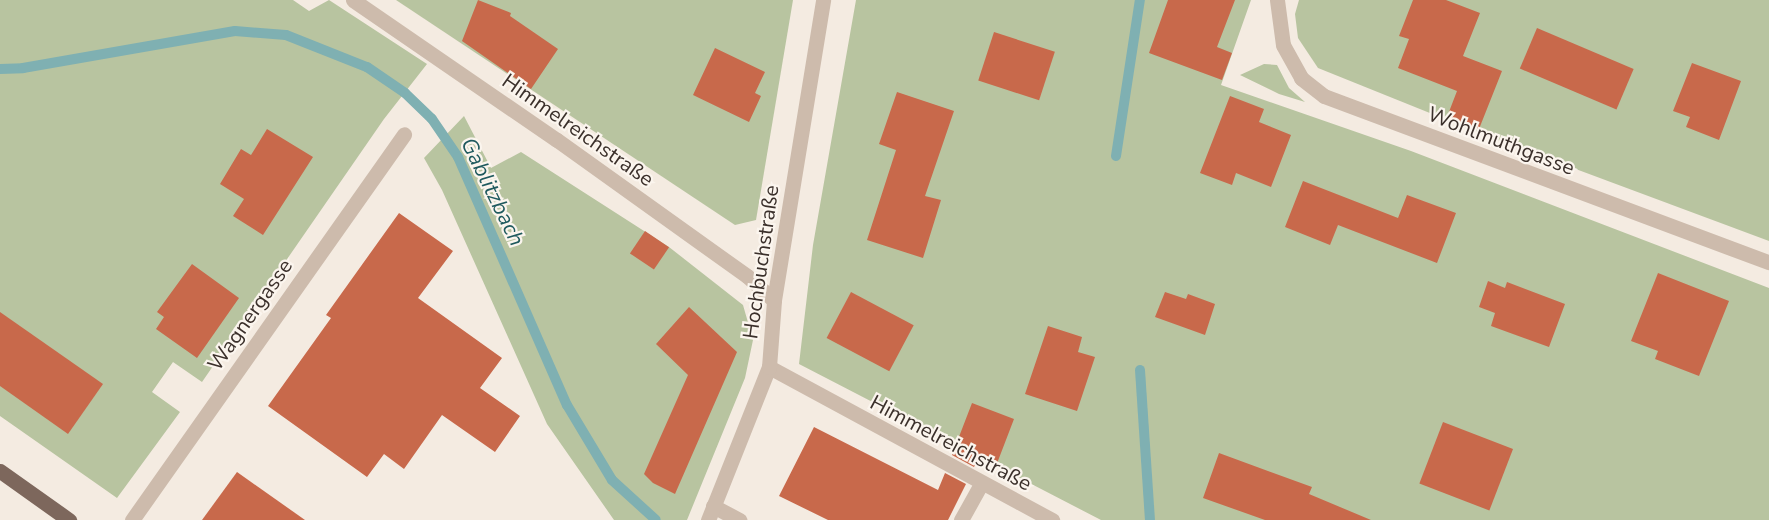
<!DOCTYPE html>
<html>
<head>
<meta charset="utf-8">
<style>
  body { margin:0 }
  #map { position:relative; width:1769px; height:520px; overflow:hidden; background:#f4ebe1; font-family:"Nunito Sans",sans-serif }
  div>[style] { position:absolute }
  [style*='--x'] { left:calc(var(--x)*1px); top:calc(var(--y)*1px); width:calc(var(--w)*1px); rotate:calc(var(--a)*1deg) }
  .green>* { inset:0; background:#b8c4a0 }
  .stream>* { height:10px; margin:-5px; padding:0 5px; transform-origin:5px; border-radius:5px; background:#7fb0b2 }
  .building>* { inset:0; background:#c8694b; transform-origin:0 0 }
  .service>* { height:15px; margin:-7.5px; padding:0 7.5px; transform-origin:7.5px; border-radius:7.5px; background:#cdbbac }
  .minor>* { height:15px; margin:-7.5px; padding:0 7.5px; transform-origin:7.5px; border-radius:7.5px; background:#cdbbac }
  .tertiary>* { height:15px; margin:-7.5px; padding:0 7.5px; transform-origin:7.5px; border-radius:7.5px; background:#cdbbac }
  .primary>* { height:15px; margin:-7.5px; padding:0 7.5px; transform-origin:7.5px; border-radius:7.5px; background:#7d675c }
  span { translate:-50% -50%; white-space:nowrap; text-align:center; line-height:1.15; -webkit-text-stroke:4.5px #fbf5ee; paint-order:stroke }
  .street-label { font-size:21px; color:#3b302b }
  .water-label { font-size:22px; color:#1f5a5e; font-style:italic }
</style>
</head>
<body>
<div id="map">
  <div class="green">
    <i style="clip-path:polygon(0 0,293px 0,309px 11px,329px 0,427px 64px,384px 119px,202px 382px,173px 362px,152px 392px,180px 412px,117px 498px,0 416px)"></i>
    <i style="clip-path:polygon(396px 0,793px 0,756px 220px,735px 225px)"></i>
    <i style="clip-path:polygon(856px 0,1251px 0,1221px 85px,1411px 151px,1769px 288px,1769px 520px,1101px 520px,799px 364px,813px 245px)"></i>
    <i style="clip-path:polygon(1299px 0,1769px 0,1769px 241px,1482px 134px,1318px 68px,1298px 38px,1295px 14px)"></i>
    <i style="clip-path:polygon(1264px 64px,1277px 65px,1289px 88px,1305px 102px,1279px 94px,1240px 75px)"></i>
    <i style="clip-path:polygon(464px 116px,491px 168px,521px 152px,669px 247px,743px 305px,753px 340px,745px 378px,687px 520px,614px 520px,547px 424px,442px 190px,424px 158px)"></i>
  </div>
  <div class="stream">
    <i style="--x:0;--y:69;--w:23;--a:-2"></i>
    <i style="--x:23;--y:68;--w:215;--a:-9.9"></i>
    <i style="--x:235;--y:31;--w:51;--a:4.5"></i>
    <i style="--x:286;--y:35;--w:87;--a:21.6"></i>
    <i style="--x:367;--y:67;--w:46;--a:34.4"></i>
    <i style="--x:405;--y:93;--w:37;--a:44"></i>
    <i style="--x:432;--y:119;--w:46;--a:55.6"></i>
    <i style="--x:458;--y:157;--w:271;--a:66.3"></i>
    <i style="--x:567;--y:405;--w:87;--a:59"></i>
    <i style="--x:612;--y:480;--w:59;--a:42.3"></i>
    <i style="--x:1116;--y:156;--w:158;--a:-81.3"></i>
    <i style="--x:1140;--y:370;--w:150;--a:86.2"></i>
  </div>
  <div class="building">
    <i style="clip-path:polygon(478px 0,511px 13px,510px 16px,558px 49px,531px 89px,462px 41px)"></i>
    <i style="clip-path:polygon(1168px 0,1235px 0,1217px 47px,1232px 53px,1222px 80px,1149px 53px)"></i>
    <i style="clip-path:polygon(1413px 0,1446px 0,1480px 13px,1463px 56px,1502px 71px,1479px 129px,1447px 117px,1457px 91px,1398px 68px,1409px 39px,1399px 36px)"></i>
    <i style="left:1537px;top:28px;width:105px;height:44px;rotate:23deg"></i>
    <i style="left:994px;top:32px;width:64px;height:51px;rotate:18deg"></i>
    <i style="clip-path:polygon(715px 48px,765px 72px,755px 93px,761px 96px,749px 122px,693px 95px)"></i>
    <i style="clip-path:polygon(1692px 63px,1741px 81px,1719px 140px,1686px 127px,1690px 117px,1673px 111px)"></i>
    <i style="clip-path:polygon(897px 92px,954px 111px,925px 196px,941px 200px,923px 258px,867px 240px,896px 150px,879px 144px)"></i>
    <i style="clip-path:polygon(1230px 96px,1264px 109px,1259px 122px,1291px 135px,1271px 187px,1236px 173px,1232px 185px,1200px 173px)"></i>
    <i style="clip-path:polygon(267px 129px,313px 157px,263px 235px,233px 216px,244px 199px,220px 184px,241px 149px,251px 155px)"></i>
    <i style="clip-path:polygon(1303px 181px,1398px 218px,1407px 195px,1456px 213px,1437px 263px,1338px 225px,1330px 245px,1285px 227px)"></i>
    <i style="clip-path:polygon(399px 213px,453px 251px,418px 298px,502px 358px,480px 388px,520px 416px,495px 452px,442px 415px,404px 469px,384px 454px,367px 477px,268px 406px,331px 318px,326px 315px)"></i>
    <i style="left:645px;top:231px;width:29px;height:27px;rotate:34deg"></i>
    <i style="clip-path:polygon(192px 264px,239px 298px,197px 358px,156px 329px,164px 317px,157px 312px)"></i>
    <i style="clip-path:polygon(1658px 273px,1729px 301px,1699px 376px,1655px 359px,1658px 351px,1631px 341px)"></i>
    <i style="clip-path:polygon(1488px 281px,1505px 288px,1507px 282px,1565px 304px,1549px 347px,1491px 326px,1495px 313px,1479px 307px)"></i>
    <i style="left:851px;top:292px;width:71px;height:52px;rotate:28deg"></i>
    <i style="clip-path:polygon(1165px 292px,1186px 299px,1188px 294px,1215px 304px,1205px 335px,1155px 317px)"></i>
    <i style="clip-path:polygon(689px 307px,737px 352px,675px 494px,653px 483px,644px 474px,688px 375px,656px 344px)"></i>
    <i style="clip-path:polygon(0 312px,103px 384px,68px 434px,0 386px)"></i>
    <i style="clip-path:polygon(1048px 326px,1082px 337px,1078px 352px,1095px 357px,1077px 411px,1025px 394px)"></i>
    <i style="clip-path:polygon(972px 403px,1014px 419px,996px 466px,979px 457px,974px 467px,952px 455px)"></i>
    <i style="left:1443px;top:422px;width:75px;height:66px;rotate:21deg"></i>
    <i style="clip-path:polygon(814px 427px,938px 490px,945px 473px,966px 484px,948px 520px,828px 520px,779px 496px)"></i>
    <i style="clip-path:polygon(1219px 453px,1312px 487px,1309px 494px,1371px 520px,1265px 520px,1203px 498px)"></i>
    <i style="clip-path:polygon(237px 472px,305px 520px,202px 520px)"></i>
  </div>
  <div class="service">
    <i style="--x:713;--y:506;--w:30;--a:28"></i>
    <i style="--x:961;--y:520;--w:41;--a:-60.9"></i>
  </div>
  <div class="minor">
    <i style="--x:353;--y:0;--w:247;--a:34.5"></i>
    <i style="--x:557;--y:140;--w:234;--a:35.6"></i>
    <i style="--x:747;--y:276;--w:36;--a:42"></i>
    <i style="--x:1277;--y:0;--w:45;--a:82.4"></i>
    <i style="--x:1283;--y:45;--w:38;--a:61"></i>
    <i style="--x:1301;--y:78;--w:29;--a:38"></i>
    <i style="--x:1324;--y:96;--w:475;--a:20.5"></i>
    <i style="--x:769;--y:367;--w:322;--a:28.4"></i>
    <i style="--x:132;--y:520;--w:472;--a:-54.8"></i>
  </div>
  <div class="tertiary">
    <i style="--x:708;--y:520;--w:165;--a:-68.3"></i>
    <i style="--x:769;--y:367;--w:67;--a:-85.7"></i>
    <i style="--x:774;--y:300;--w:304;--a:-80.7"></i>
  </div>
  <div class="primary">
    <i style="--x:0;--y:471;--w:85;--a:35.4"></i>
  </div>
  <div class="street-label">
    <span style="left:578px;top:130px;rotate:35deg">Himmelreichstraße</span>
    <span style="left:1501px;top:141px;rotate:21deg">Wohlmuthgasse</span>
    <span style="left:761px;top:262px;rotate:-82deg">Hochbuchstraße</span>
    <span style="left:250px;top:315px;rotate:-55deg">Wagnergasse</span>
    <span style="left:951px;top:443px;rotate:28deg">Himmelreichstraße</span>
  </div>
  <div class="water-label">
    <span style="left:492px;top:192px;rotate:64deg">Gablitzbach</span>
  </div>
</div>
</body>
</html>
